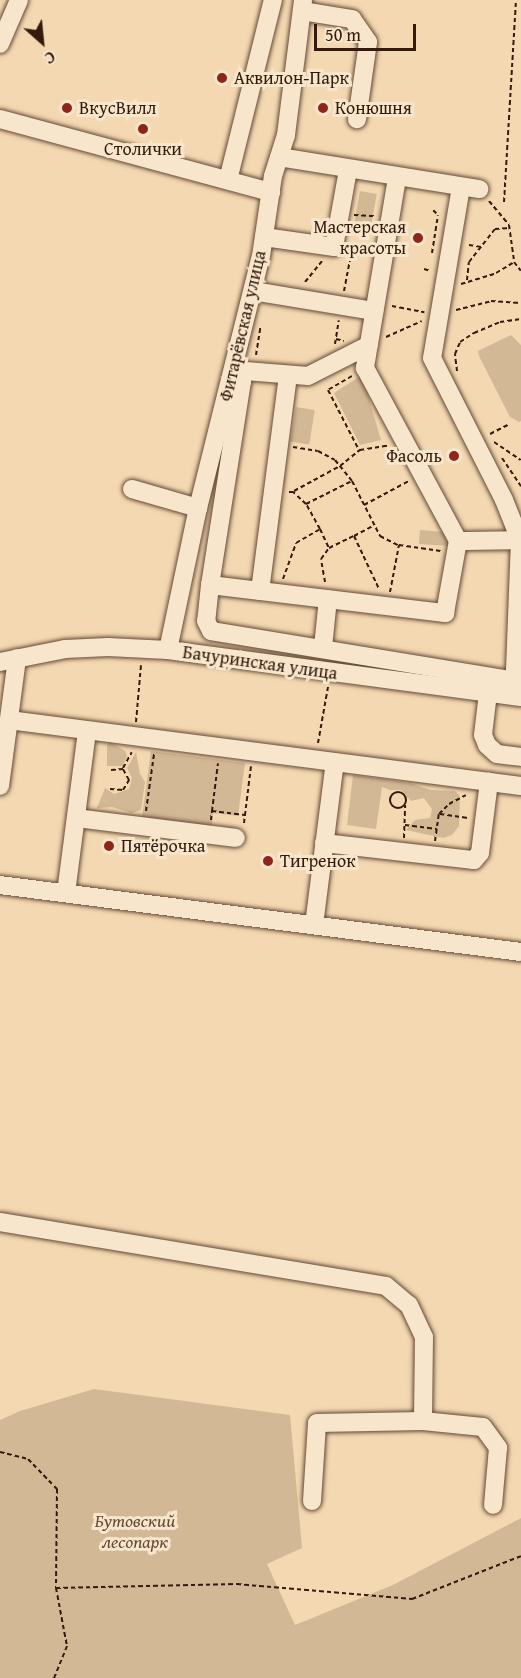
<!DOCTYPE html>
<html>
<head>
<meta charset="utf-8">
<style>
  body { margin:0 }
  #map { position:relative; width:521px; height:1678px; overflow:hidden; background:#f3d8b1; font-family:"Gentium Book Plus",serif }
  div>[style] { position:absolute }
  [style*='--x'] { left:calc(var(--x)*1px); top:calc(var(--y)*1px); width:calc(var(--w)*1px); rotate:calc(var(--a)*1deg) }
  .green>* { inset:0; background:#d3b895; transform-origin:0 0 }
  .path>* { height:2px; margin-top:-1px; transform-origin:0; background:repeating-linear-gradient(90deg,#341a0c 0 4.5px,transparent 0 7.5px) }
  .path>.ring { margin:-1px; padding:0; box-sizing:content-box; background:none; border:2px solid #341a0c; border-radius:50% }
  .roads { filter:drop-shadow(0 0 2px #644a35) drop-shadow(0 0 2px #644a35) }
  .minor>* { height:18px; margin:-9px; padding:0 9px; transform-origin:9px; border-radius:9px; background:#f7e6cc }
  .dots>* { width:16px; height:16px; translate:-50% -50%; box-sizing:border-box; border:3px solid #f7e6cc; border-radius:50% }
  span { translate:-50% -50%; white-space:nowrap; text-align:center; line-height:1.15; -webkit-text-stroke:6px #f7e6cc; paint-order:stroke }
  .poi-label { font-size:18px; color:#341a0c }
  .left { translate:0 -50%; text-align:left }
  .right { translate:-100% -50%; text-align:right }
  .street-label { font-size:18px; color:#341a0c }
  .park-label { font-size:18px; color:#644935; font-style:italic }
  .north { position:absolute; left:12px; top:12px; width:60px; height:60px; -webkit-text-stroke:4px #f7e6cc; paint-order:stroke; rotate:153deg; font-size:16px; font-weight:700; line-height:24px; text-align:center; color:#341a0c }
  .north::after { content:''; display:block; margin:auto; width:21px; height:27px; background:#341a0c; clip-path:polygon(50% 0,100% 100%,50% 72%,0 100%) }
  .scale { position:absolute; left:314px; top:24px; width:102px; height:27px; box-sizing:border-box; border:3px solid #341a0c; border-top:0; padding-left:8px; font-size:18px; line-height:21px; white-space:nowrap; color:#341a0c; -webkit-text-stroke:4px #f7e6cc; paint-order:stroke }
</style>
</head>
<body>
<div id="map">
  <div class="green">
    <i style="left:360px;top:191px;width:17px;height:33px;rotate:10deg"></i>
    <i style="clip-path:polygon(511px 335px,521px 345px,521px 421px,519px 422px,510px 417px,479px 356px,478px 351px)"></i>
    <i style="clip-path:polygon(362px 375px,381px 440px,360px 445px,334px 393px)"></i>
    <i style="left:296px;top:407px;width:19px;height:35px;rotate:9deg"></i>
    <i style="clip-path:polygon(420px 530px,444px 532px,450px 546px,419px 544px)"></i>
    <i style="clip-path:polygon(110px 742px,125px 751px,127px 756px,123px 766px,107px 766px,107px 745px)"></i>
    <i style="clip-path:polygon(151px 751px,245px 763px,238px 816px,213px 813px,212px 826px,142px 817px)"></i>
    <i style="clip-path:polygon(136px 752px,140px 774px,145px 782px,141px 810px,132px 813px,112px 807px,97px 808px,105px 788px,114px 794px,129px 789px,132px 778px,127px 768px)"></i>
    <i style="clip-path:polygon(353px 775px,410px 783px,431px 790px,455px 791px,460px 796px,459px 826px,452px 835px,443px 838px,406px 830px,415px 820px,430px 818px,432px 809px,424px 798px,411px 801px,401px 790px,390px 790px,382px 787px,376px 829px,347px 825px)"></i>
    <i style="clip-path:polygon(94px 1389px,290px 1415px,302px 1548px,267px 1564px,295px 1625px,393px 1585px,521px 1518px,521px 1678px,0 1678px,0 1420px,20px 1411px)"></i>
  </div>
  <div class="path">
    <i style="--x:489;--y:201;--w:31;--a:50"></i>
    <i style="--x:509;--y:225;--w:37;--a:82"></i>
    <i style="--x:514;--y:262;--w:11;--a:52"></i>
    <i style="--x:504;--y:202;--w:202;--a:-86.6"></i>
    <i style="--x:433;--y:210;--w:7;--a:45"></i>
    <i style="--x:354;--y:215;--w:22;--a:3"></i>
    <i style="--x:469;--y:245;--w:12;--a:9"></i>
    <i style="--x:351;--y:249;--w:18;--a:6"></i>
    <i style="--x:432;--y:253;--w:38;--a:-81"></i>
    <i style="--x:424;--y:269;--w:7;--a:16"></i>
    <i style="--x:467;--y:280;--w:18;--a:-84"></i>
    <i style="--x:469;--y:262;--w:42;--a:-51.8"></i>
    <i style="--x:495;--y:229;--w:15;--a:-4"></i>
    <i style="--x:305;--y:282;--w:27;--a:-51"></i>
    <i style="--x:461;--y:284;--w:37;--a:-17"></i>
    <i style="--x:496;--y:273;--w:21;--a:-31"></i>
    <i style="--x:344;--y:291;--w:43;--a:-79.2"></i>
    <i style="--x:392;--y:306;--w:33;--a:11"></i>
    <i style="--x:456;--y:310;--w:36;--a:-14"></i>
    <i style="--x:491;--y:301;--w:30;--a:4"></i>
    <i style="--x:386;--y:337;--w:39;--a:-24"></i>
    <i style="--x:336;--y:339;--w:8;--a:14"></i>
    <i style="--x:335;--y:344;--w:24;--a:-81"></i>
    <i style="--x:256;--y:355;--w:30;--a:-81"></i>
    <i style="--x:457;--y:371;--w:17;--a:-97"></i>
    <i style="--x:455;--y:354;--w:13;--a:-67"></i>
    <i style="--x:460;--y:342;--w:17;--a:-33"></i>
    <i style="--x:474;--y:333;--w:28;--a:-23"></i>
    <i style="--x:500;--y:322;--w:21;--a:-8"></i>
    <i style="--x:352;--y:376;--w:28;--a:150"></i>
    <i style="--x:328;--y:390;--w:68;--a:62.7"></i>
    <i style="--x:490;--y:434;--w:22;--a:-27"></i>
    <i style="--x:494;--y:442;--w:32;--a:34"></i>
    <i style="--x:293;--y:447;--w:25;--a:9"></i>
    <i style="--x:318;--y:451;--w:19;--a:28"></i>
    <i style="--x:335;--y:460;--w:27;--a:51"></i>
    <i style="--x:352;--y:481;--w:62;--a:63"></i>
    <i style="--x:380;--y:536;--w:20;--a:27"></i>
    <i style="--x:502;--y:458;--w:34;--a:56"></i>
    <i style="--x:294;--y:491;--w:52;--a:-28.5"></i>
    <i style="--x:340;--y:466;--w:26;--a:-39"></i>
    <i style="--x:360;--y:450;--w:30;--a:-9"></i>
    <i style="--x:306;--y:504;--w:51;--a:-26.6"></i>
    <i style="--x:364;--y:505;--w:51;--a:-28.1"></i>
    <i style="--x:320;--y:529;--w:21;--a:65"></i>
    <i style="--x:354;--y:536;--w:21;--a:-28"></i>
    <i style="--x:283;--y:579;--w:38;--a:-70"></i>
    <i style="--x:296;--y:543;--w:28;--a:-30"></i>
    <i style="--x:320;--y:529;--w:29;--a:-119"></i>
    <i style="--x:306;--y:504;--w:18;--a:-137"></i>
    <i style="--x:293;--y:492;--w:5;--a:180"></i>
    <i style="--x:325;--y:582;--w:23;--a:-100"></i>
    <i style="--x:321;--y:559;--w:14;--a:-54"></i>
    <i style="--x:329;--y:548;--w:28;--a:-26"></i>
    <i style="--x:354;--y:536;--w:59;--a:64.7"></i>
    <i style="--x:390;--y:592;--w:48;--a:-79.2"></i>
    <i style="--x:399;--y:545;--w:42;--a:8.1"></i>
    <i style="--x:136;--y:722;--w:57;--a:-85"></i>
    <i style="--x:318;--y:743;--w:57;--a:-79.9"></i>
    <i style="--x:123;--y:768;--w:18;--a:-61"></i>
    <i style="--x:110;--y:789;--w:13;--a:4"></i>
    <i style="--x:123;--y:790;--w:12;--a:-59"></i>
    <i style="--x:129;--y:780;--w:13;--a:-119"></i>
    <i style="--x:123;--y:769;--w:12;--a:175"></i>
    <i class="ring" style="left:390px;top:792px;width:14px;height:14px"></i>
    <i style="--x:146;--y:811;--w:58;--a:-82"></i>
    <i style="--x:212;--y:811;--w:48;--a:-82.9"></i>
    <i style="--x:440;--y:814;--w:30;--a:8"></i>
    <i style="--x:211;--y:820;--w:9;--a:-84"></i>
    <i style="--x:212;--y:811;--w:33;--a:7"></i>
    <i style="--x:244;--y:823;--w:57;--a:-83"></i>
    <i style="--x:405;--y:825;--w:32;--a:7"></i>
    <i style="--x:404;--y:838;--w:33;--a:-88"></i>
    <i style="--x:435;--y:841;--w:27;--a:-82"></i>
    <i style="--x:439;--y:814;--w:14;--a:-45"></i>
    <i style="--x:449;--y:804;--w:19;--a:-28"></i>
    <i style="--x:0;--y:1452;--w:29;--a:14"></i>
    <i style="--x:28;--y:1459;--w:42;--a:46"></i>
    <i style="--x:57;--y:1489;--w:99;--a:90.6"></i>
    <i style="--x:56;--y:1588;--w:59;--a:79.3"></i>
    <i style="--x:67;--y:1646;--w:35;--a:112"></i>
    <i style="--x:56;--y:1588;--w:181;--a:-1.3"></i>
    <i style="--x:237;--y:1584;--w:176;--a:4.9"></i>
    <i style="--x:412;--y:1599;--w:117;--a:-21.5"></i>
  </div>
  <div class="roads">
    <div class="minor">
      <i style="--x:302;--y:11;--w:51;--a:9.1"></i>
      <i style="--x:352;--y:19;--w:28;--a:55"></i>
      <i style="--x:368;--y:42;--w:78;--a:98.1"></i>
      <i style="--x:0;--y:44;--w:48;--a:-66.6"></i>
      <i style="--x:0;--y:119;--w:281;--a:15.1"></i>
      <i style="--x:279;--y:157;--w:203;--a:9.1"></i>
      <i style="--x:397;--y:178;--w:193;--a:99.6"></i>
      <i style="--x:365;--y:368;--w:196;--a:61.7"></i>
      <i style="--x:458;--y:541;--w:62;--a:-0.9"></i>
      <i style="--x:228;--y:180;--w:186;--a:-76"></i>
      <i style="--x:461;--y:187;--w:173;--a:99.6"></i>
      <i style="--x:432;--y:358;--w:159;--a:63.1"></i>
      <i style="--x:504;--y:500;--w:43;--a:68.2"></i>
      <i style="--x:520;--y:540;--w:156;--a:92.2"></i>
      <i style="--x:264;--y:237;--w:71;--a:8.1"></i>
      <i style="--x:334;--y:247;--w:78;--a:-79.7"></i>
      <i style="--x:253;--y:291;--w:123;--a:9.4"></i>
      <i style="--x:233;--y:370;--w:75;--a:4.6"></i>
      <i style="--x:308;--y:376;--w:68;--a:-26.9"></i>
      <i style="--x:235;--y:373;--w:11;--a:49"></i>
      <i style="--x:242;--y:381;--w:206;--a:98.9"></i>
      <i style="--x:210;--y:585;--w:36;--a:96"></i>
      <i style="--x:206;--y:621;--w:11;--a:63"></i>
      <i style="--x:211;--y:631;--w:310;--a:9.3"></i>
      <i style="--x:132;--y:489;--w:69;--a:16.1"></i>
      <i style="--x:210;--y:585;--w:237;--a:6.8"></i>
      <i style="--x:445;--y:613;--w:73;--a:-79.8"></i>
      <i style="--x:260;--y:591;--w:218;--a:-82.6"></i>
      <i style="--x:323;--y:647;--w:48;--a:-84.1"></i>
      <i style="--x:168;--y:650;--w:145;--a:-78.1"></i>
      <i style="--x:198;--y:508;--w:260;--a:-76"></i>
      <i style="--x:261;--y:256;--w:81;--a:-81.5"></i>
      <i style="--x:273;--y:176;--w:43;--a:-72.4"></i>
      <i style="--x:286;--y:135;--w:136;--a:-82.8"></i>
      <i style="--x:0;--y:662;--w:66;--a:-11.3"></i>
      <i style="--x:65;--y:649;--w:43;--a:-2.7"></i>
      <i style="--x:108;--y:647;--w:60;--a:2.9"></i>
      <i style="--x:168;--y:650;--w:356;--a:7.6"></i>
      <i style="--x:488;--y:693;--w:42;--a:96.8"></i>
      <i style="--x:483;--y:735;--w:11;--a:68"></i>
      <i style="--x:487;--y:745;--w:13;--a:42"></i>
      <i style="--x:497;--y:754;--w:24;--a:7"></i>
      <i style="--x:9;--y:720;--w:516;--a:7.35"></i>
      <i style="--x:0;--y:786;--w:129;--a:-82.4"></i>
      <i style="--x:76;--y:818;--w:161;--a:7.1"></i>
      <i style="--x:324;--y:843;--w:151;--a:6.5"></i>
      <i style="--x:474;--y:860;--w:9;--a:-49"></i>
      <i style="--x:480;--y:853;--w:72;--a:-82.8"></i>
      <i style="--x:0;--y:885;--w:525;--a:7.33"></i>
      <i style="--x:66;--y:893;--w:163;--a:-82.6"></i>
      <i style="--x:314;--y:925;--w:164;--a:-82.7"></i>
      <i style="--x:0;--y:1222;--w:391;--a:9.4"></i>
      <i style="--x:386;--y:1286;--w:30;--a:40"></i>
      <i style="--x:409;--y:1305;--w:35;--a:65"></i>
      <i style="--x:424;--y:1337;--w:84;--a:90.7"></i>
      <i style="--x:312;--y:1501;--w:78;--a:-86.3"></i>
      <i style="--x:317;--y:1423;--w:106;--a:-1.1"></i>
      <i style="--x:423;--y:1421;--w:60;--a:5.7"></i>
      <i style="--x:483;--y:1427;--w:26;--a:54"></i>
      <i style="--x:498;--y:1448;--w:57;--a:95"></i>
    </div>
  </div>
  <div class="dots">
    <i style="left:222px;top:78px;background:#8f2418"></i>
    <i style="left:67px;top:108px;background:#8f2418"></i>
    <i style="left:323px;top:108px;background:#8f2418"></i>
    <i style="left:143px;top:129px;background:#8f2418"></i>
    <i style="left:418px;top:238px;background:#8f2418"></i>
    <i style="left:454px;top:456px;background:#8f2418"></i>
    <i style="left:109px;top:846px;background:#8f2418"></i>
    <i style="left:268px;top:861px;background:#8f2418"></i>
  </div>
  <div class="poi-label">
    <span class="left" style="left:234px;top:78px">Аквилон-Парк</span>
    <span class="left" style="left:79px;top:108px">ВкусВилл</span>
    <span class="left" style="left:335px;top:108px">Конюшня</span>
    <span style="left:143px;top:149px">Столички</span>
    <span class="right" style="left:406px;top:238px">Мастерская<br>красоты</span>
    <span class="right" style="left:442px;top:456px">Фасоль</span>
    <span class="left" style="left:121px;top:846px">Пятёрочка</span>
    <span class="left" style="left:280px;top:861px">Тигренок</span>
  </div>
  <div class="street-label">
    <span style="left:243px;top:326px;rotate:-77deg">Фитарёвская улица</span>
    <span style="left:260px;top:663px;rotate:8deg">Бачуринская улица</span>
  </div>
  <div class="park-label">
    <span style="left:135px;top:1532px">Бутовский<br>лесопарк</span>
  </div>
  <div class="north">С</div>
  <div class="scale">50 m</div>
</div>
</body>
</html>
